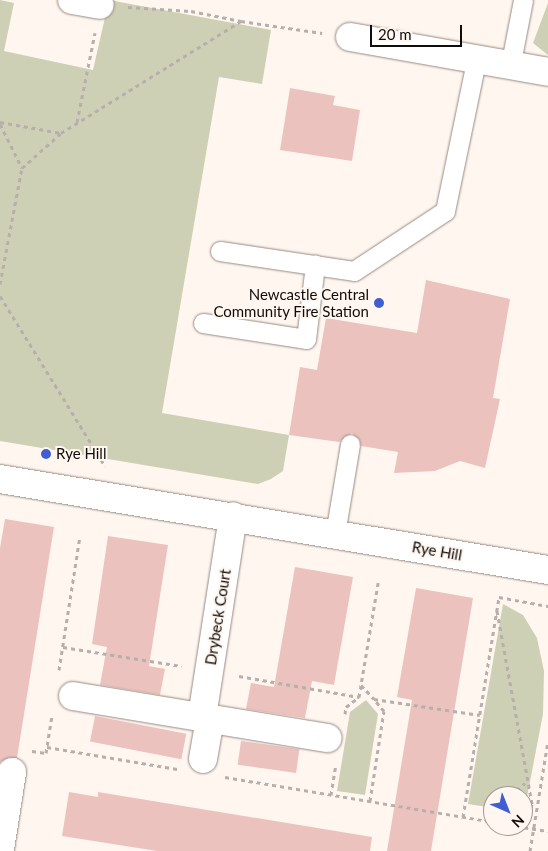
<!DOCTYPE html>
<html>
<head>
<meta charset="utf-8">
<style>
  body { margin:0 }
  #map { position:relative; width:548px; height:851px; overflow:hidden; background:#fff6f0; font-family:Lato,sans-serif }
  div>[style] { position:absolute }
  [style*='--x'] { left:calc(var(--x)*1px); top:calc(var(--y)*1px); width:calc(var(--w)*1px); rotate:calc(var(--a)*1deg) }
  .green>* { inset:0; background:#cdd0b4 }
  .building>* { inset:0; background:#ecc2be; transform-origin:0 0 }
  .path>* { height:3px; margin-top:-1.5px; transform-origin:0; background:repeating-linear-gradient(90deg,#b6afaa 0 4px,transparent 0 8px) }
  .roads { filter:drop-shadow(0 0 1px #978a81) drop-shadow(0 0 1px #978a81) }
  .lane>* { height:19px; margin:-9.5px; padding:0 9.5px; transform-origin:9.5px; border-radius:9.5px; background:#fff }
  .street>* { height:28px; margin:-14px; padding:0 14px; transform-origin:14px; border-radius:14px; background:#fff }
  .dots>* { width:14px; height:14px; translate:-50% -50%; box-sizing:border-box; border:2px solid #fff6f0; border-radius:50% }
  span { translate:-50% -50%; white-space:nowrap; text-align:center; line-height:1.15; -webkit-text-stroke:4px #fff6f0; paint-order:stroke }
  .poi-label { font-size:15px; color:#100c09 }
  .right { translate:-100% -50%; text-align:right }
  .left { translate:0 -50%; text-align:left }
  .street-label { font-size:15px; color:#100c09 }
  .north { position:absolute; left:483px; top:786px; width:50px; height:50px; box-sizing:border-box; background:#fff6f0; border:1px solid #9f9894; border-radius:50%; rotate:136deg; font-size:14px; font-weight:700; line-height:20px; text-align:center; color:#100c09 }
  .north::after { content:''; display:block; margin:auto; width:18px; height:22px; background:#3f5ed1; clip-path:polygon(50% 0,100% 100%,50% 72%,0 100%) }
  .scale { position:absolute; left:370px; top:25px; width:92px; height:22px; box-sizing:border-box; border:2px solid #100c09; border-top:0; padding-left:6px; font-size:15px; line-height:18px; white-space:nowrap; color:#100c09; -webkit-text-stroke:4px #fff6f0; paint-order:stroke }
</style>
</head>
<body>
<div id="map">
  <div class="green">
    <i style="clip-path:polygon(0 0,14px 3px,4px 51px,93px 70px,109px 0,271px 30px,262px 84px,219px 77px,162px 413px,289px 435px,283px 471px,271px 479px,258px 484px,0 441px)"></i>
    <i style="clip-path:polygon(548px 3px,548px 55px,533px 43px)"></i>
    <i style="clip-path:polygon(503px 604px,523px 615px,537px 638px,544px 671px,543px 714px,524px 813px,523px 796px,493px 796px,493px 808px,468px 804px)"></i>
    <i style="clip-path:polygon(366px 700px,378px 714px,365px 795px,337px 791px,350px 712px)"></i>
  </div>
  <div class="building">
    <i style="clip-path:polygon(290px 88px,335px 96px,333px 105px,360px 110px,352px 161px,280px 150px)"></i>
    <i style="clip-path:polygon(426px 280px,510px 299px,493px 398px,500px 399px,485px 468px,460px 461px,435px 471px,394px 473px,398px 452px,361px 446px,352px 433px,339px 442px,289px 435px,300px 367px,317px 370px,326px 318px,417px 333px)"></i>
    <i style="clip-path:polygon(5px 519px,54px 527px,17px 758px,0 762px,0 548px)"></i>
    <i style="clip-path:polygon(108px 536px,168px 545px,149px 666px,165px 669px,160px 695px,100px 685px,107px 647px,92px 644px)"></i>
    <i style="clip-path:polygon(295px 567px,353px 577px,334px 685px,312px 681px,305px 718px,246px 709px,251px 683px,274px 687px)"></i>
    <i style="clip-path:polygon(416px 588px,473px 598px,431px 851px,387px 851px,412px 700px,397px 697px)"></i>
    <i style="left:95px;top:716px;width:93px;height:26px;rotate:11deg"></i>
    <i style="left:241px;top:741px;width:59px;height:24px;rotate:8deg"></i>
    <i style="clip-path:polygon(69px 792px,98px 797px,98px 792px,372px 837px,370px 851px,157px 851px,62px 836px)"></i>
  </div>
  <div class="path">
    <i style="--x:128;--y:7;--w:63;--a:3.6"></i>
    <i style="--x:191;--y:11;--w:51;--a:11.3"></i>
    <i style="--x:0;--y:122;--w:62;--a:10.2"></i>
    <i style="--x:77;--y:122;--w:91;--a:-78.6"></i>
    <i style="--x:0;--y:124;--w:49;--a:63.4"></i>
    <i style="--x:0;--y:284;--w:118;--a:-79.3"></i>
    <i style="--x:22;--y:168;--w:52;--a:-41.9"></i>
    <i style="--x:61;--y:133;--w:212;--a:-31.9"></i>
    <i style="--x:241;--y:21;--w:82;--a:8.4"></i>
    <i style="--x:0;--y:296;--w:200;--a:58.3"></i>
    <i style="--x:497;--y:611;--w:196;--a:79.7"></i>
    <i style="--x:532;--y:804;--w:25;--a:102"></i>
    <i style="--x:63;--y:647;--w:120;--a:9.1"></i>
    <i style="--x:59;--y:670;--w:136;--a:-81.1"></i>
    <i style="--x:239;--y:676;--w:122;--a:9.9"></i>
    <i style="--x:361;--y:685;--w:19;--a:47"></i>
    <i style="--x:374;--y:699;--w:107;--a:8.6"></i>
    <i style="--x:345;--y:714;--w:7;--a:-82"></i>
    <i style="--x:346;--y:707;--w:16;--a:-38"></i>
    <i style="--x:359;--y:697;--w:116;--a:-80.5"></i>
    <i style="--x:47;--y:747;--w:132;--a:9.6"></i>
    <i style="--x:32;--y:751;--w:14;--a:8"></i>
    <i style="--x:46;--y:753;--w:38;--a:-81"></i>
    <i style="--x:225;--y:777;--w:272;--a:9.5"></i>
    <i style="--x:331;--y:795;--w:30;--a:-81"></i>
    <i style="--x:511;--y:796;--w:19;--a:-43"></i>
    <i style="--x:370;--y:801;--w:91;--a:-81.2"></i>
    <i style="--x:384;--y:711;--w:16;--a:-130"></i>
    <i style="--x:463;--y:817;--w:223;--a:-80.7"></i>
    <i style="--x:499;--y:597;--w:50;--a:10.4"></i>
    <i style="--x:485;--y:821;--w:11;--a:-45"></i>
    <i style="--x:516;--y:826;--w:32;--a:9"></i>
    <i style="--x:530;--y:851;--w:111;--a:-80.7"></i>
  </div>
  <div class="roads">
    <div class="lane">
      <i style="--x:510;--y:67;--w:68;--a:-79"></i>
      <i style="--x:220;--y:251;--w:135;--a:8.5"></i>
      <i style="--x:354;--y:271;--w:109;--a:-33.4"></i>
      <i style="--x:445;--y:211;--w:153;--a:-78.3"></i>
      <i style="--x:203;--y:323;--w:104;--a:8.8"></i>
      <i style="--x:306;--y:339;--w:75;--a:-83.1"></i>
      <i style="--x:335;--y:534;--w:91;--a:-80.5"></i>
    </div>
    <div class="street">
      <i style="--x:72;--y:0;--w:28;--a:10"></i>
      <i style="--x:350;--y:37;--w:201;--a:10"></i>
      <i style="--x:0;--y:479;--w:556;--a:9.43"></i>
      <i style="--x:73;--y:696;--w:258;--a:9.4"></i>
      <i style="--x:202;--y:717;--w:203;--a:-81.2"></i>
      <i style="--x:203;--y:759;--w:41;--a:-80.1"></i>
      <i style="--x:0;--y:849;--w:78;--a:-81.1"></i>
    </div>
  </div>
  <div class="dots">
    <i style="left:379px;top:303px;background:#3f5ed1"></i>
    <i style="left:46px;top:454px;background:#3f5ed1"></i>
  </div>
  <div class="poi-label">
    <span class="right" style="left:369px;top:303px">Newcastle Central<br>Community Fire Station</span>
    <span class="left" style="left:56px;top:454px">Rye Hill</span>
  </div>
  <div class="street-label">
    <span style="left:437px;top:551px;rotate:10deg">Rye Hill</span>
    <span style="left:218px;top:617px;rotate:-81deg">Drybeck Court</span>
  </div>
  <div class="north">N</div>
  <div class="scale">20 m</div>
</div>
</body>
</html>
